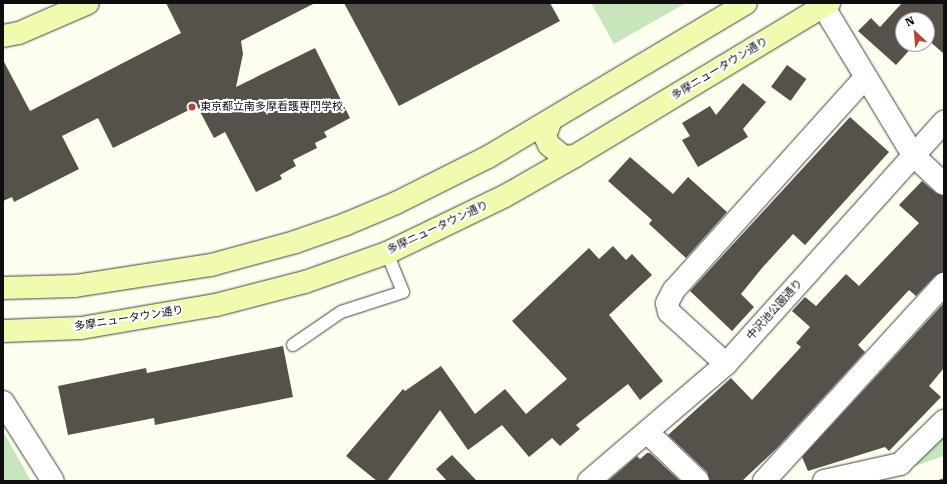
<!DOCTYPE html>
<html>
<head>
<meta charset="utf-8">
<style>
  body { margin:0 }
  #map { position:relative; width:947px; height:484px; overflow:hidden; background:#fefef0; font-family:"Roboto Serif","Noto Sans JP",serif }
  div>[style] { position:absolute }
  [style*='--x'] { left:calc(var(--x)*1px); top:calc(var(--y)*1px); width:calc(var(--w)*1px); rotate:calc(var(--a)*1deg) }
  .green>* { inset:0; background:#c8e6bb }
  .building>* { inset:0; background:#56524b; transform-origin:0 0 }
  .roads { filter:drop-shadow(0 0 1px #414141) drop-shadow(0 0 1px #414141) }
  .lane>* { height:12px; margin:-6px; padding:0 6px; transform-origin:6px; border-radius:6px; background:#fff }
  .street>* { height:22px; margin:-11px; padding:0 11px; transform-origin:11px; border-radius:11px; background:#fff }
  .secondary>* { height:22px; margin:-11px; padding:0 11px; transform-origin:11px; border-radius:11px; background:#f1faaf }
  .rail>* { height:3px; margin:-1.5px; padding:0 1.5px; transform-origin:1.5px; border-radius:1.5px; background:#b5462f }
  .dots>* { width:11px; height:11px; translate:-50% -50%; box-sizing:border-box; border:2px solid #fff; border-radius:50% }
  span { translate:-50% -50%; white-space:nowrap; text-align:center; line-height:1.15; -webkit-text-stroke:4px #fff; paint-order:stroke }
  .street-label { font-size:11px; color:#0e0e0e }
  .poi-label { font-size:11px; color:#0e0e0e }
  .left { translate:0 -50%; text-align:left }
  .frame { position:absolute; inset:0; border:4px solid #0e0e0e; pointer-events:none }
  .north { position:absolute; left:895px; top:12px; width:40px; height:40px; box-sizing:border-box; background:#fff; border:1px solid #9f9f9f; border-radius:50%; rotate:334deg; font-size:11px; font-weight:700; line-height:16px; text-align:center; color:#0e0e0e }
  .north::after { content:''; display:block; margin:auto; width:14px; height:18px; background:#b5462f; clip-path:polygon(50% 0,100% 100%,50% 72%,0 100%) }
</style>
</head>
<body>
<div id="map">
  <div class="green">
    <i style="clip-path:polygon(591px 3px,686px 3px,614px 44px)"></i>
    <i style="clip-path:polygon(3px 431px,31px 481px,3px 481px)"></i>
    <i style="clip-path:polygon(944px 435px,944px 456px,909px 468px)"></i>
  </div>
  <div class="building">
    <i style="clip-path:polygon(166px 3px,315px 3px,241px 41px,243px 54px,236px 87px,315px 48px,350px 118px,324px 132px,327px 137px,315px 143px,317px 148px,293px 160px,296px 166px,280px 175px,282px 179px,256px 192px,225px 132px,214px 138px,197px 106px,113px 148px,98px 118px,62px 136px,79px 169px,14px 202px,12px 197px,3px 201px,3px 60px,30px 111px,181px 33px)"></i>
    <i style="clip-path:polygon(344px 3px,550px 3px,560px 21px,399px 106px)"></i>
    <i style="clip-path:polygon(902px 3px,944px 3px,944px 54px,927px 39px,927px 20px,903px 20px,903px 44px,915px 44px,896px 65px,858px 31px,871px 18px,880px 27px)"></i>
    <i style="left:787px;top:65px;width:24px;height:27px;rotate:36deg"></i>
    <i style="clip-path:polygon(743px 83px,766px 102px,743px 129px,748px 137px,698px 167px,682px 140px,690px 136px,682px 123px,710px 106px,716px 115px)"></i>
    <i style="clip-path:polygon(850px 117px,889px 152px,805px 245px,793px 234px,762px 268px,741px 294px,754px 307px,732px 331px,690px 291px)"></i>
    <i style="clip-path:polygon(630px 157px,673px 194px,688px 177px,727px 212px,686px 258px,649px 224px,652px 220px,608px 181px)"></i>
    <i style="clip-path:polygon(922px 181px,936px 193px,944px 196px,944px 272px,935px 276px,916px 296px,909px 290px,858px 345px,865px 352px,777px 448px,742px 481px,710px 481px,707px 472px,668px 435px,731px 378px,752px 400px,801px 347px,796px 343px,810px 327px,792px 311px,805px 297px,816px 306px,846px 274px,859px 286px,919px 223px,899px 205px)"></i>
    <i style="clip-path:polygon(613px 246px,626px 260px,632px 254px,652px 275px,609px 315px,663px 381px,640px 400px,628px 384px,576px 425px,580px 429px,560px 446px,552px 438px,529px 457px,502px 425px,468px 450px,440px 410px,387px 481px,377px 481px,346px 456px,403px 389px,405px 391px,441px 366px,475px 414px,505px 389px,526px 414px,567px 379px,512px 321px,589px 248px,599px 259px)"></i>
    <i style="clip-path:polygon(944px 303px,944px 368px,929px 386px,941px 397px,889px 451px,885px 447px,808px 471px,802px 457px)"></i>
    <i style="clip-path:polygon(283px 346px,293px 397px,155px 425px,154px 418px,68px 435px,58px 386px,146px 368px,147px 373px)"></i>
    <i style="clip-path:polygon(647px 453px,650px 453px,680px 481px,608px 481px,637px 456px,640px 459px)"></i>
    <i style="clip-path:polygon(452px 455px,477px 481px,447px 481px,436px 469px)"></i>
  </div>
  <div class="roads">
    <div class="lane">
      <i style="--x:293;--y:345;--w:58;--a:-34.5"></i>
      <i style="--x:341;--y:312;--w:65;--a:-17.9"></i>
      <i style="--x:403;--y:292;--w:42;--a:-112.3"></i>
    </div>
    <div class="street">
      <i style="--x:823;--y:6;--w:175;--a:58.8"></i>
      <i style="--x:914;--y:156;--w:41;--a:43"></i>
      <i style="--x:726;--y:364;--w:77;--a:-137.6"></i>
      <i style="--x:669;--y:312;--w:9;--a:-103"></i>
      <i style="--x:667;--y:303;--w:15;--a:-62"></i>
      <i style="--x:674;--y:290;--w:285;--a:-48"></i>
      <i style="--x:3;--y:402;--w:93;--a:57.7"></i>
      <i style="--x:648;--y:433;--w:69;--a:43.8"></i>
      <i style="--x:589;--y:481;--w:180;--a:-40.5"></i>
      <i style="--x:726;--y:364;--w:326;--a:-48"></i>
      <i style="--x:764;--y:481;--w:267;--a:-47.6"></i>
      <i style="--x:824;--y:481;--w:78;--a:-12.6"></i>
      <i style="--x:900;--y:464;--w:62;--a:-44.3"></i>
    </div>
    <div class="secondary">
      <i style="--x:3;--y:36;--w:16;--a:-11"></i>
      <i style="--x:19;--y:33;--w:75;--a:-23.5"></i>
      <i style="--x:551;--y:120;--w:17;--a:111"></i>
      <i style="--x:545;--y:136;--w:10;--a:66"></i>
      <i style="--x:549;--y:145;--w:19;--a:39"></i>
      <i style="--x:564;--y:157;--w:11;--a:-5"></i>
      <i style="--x:3;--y:288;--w:72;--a:-1.6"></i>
      <i style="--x:75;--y:286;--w:138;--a:-8.8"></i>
      <i style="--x:211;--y:265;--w:87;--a:-15.3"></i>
      <i style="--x:295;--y:242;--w:54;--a:-19.4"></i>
      <i style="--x:346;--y:224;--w:54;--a:-22.8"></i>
      <i style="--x:396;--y:203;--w:103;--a:-26.6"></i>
      <i style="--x:488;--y:157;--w:300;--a:-30.8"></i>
      <i style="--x:3;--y:331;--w:78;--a:-2.2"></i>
      <i style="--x:81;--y:328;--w:137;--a:-9.7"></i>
      <i style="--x:216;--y:305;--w:92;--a:-14.5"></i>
      <i style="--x:305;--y:282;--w:87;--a:-19.5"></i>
      <i style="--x:387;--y:253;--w:131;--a:-25.8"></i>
      <i style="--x:505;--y:196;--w:81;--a:-29.7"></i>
      <i style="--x:575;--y:156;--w:297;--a:-31.1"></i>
    </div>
  </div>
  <div class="rail">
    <i style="--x:938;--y:481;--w:6;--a:-18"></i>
  </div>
  <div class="dots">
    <i style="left:192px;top:107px;background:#b5462f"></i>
  </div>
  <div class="street-label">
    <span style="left:720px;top:69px;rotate:-31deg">多摩ニュータウン通り</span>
    <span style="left:438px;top:228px;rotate:-25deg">多摩ニュータウン通り</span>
    <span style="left:775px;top:310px;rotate:-48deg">中沢池公園通り</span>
    <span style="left:129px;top:319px;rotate:-9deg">多摩ニュータウン通り</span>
  </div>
  <div class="poi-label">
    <span class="left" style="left:200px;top:107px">東京都立南多摩看護専門学校</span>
  </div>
  <div class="frame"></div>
  <div class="north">N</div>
</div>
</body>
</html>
